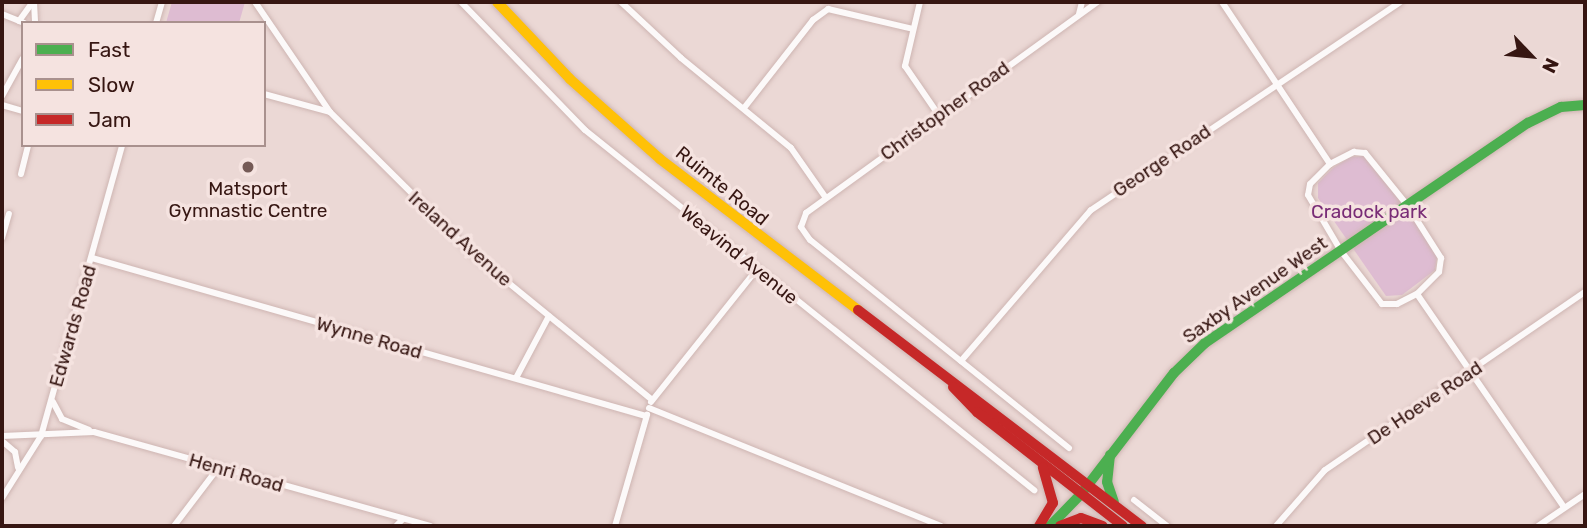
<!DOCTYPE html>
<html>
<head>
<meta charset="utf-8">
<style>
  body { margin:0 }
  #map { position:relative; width:1587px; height:528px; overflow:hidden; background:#ebd8d5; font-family:Rubik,sans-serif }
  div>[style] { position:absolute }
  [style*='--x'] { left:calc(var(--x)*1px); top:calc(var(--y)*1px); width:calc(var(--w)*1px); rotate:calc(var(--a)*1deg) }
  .green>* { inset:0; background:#debcd2 }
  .roads { filter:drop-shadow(0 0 2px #ceb5b2) drop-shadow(0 0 2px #ceb5b2) }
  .street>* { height:6px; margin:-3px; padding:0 3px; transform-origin:3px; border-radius:3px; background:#fcf9f9 }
  .fast>* { height:10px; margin:-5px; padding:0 5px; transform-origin:5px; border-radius:5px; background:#4caf50 }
  .slow>* { height:10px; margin:-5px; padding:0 5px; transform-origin:5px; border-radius:5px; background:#ffc107 }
  .jam>* { height:10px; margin:-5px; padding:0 5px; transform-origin:5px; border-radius:5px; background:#c62828 }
  .dots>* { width:19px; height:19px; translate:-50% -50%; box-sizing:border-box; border:4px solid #f5e3e0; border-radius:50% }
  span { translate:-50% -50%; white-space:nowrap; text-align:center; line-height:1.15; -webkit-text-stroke:7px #f5e3e0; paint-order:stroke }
  .street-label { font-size:19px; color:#361612 }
  .poi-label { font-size:19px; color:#361612 }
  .park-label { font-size:19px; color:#792c76 }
  .frame { position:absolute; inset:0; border:4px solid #361612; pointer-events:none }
  .legend { position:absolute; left:21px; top:21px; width:245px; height:126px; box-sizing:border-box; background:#f5e3e0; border:2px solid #a9918e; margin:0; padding:9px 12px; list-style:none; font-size:21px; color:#361612 }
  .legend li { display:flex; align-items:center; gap:14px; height:35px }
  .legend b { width:35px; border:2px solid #a9918e }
  .north { position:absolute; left:1496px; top:21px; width:70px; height:70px; -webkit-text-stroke:5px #f5e3e0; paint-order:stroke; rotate:116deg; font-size:19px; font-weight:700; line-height:28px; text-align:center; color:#361612 }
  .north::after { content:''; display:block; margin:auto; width:24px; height:32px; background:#361612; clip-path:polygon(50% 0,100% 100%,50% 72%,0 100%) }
</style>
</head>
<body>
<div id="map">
  <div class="green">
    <i style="clip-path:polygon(172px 2px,245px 2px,239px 23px,166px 23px)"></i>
    <i style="clip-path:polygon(1364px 156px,1374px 161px,1437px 255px,1435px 270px,1402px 295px,1386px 296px,1318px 198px,1318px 183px,1333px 168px,1350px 157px)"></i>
  </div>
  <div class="roads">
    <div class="street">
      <i style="--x:34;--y:2;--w:21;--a:87"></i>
      <i style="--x:255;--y:2;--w:133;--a:55.7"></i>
      <i style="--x:461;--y:2;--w:178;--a:45.9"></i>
      <i style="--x:585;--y:130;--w:576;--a:38.72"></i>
      <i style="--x:621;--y:2;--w:82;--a:43"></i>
      <i style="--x:681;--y:58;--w:142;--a:39.3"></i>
      <i style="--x:791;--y:148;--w:61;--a:55"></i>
      <i style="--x:920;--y:2;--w:66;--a:103.2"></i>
      <i style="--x:905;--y:66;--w:58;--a:55.5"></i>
      <i style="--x:1222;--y:2;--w:195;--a:56.3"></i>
      <i style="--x:1330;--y:164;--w:27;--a:-27"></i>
      <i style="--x:1354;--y:152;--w:11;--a:5"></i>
      <i style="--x:1365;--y:153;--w:68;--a:50.9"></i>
      <i style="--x:1408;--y:206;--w:62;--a:57.6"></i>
      <i style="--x:1441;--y:258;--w:14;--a:98"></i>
      <i style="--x:1439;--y:272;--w:31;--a:135"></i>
      <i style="--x:1417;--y:294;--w:259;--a:55.4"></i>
      <i style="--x:2;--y:14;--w:24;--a:22"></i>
      <i style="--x:1079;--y:14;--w:12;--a:-76"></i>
      <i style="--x:19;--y:21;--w:24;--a:-54"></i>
      <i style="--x:156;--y:23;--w:22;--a:-74"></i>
      <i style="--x:264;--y:94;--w:68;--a:15.3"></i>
      <i style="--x:330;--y:112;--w:200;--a:44.8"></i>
      <i style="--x:472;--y:253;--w:232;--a:39.2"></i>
      <i style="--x:2;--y:96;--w:43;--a:-61.1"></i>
      <i style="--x:2;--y:105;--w:22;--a:16"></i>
      <i style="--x:744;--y:108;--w:112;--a:-51.9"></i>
      <i style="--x:813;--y:20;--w:19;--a:-36"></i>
      <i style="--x:828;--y:9;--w:87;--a:13.2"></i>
      <i style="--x:1330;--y:164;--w:28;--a:135"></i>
      <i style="--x:1310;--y:184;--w:11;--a:100"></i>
      <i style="--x:1308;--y:195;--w:65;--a:59.5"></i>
      <i style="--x:1341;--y:251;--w:67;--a:52.3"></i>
      <i style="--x:1382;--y:304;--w:15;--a:0"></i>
      <i style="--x:1397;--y:304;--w:22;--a:-27"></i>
      <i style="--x:21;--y:174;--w:30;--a:-76"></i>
      <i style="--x:2;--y:238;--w:25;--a:-74"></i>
      <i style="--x:92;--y:258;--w:576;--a:15.92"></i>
      <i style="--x:961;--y:361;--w:199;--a:-49.3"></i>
      <i style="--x:1091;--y:210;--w:372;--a:-33.9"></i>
      <i style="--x:516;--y:378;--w:70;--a:-62"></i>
      <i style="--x:53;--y:402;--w:19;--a:62"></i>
      <i style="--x:62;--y:419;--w:29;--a:22"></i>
      <i style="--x:651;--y:402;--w:170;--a:-51.4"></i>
      <i style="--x:649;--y:408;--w:315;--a:22"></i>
      <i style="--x:2;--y:436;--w:92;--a:-2.5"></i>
      <i style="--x:94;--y:432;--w:349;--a:15.6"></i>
      <i style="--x:2;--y:441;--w:17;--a:40"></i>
      <i style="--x:15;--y:452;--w:16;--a:79"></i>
      <i style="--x:1069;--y:448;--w:332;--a:-141.2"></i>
      <i style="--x:810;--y:240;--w:16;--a:-125"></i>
      <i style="--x:801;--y:227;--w:15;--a:-70"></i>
      <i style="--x:806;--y:213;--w:360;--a:-35.9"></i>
      <i style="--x:2;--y:498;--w:73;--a:-57.8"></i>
      <i style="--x:41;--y:436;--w:302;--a:-74.4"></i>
      <i style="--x:1134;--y:500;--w:42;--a:38.2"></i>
      <i style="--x:174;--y:526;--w:73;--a:-52.8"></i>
      <i style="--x:396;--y:526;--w:10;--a:-45"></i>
      <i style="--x:615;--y:526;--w:116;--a:-73.9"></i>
      <i style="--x:1276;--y:526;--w:74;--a:-48.8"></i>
      <i style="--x:1325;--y:470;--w:315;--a:-34.4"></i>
      <i style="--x:1538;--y:526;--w:57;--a:-34.2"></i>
    </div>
    <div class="fast">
      <i style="--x:1110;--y:455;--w:27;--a:96"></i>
      <i style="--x:1107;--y:482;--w:21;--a:71"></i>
      <i style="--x:1050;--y:526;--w:45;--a:-45.9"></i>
      <i style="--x:1081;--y:494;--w:153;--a:-52.5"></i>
      <i style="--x:1174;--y:373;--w:43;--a:-44.1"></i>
      <i style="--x:1205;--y:343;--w:391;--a:-34.3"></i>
      <i style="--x:1528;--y:123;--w:37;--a:-26"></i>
      <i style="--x:1561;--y:107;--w:24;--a:-5"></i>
    </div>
    <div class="slow">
      <i style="--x:497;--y:2;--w:106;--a:46.5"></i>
      <i style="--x:570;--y:79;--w:120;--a:41.6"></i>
      <i style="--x:660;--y:159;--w:249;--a:37.3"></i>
    </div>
    <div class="jam">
      <i style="--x:858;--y:310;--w:357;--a:37.3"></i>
      <i style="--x:953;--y:387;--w:35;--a:46"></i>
      <i style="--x:977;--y:412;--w:185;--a:38"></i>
      <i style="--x:1039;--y:526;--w:27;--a:-59"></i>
      <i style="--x:1053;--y:503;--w:37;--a:-106"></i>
      <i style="--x:1060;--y:526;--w:22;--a:-21"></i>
      <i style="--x:1081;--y:518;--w:23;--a:20"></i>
    </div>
  </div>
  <div class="dots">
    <i style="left:248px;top:167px;background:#755a56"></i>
  </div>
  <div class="street-label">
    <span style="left:945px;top:111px;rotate:-36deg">Christopher Road</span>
    <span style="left:1162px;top:161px;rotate:-34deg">George Road</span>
    <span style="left:722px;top:186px;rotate:39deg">Ruimte Road</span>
    <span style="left:460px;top:239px;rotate:42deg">Ireland Avenue</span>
    <span style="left:739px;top:255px;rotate:39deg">Weavind Avenue</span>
    <span style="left:1255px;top:290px;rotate:-35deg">Saxby Avenue West</span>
    <span style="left:73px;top:326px;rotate:-74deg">Edwards Road</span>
    <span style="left:369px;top:338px;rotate:16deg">Wynne Road</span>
    <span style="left:1425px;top:403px;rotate:-34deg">De Hoeve Road</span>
    <span style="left:236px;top:473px;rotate:16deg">Henri Road</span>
  </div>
  <div class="poi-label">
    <span style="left:248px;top:200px">Matsport<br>Gymnastic Centre</span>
  </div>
  <div class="park-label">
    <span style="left:1369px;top:212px">Cradock park</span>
  </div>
  <div class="frame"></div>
  <ul class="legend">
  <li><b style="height:9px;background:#4caf50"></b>Fast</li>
  <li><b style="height:9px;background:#ffc107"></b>Slow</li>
  <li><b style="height:9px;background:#c62828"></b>Jam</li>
  </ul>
  <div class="north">N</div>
</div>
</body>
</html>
